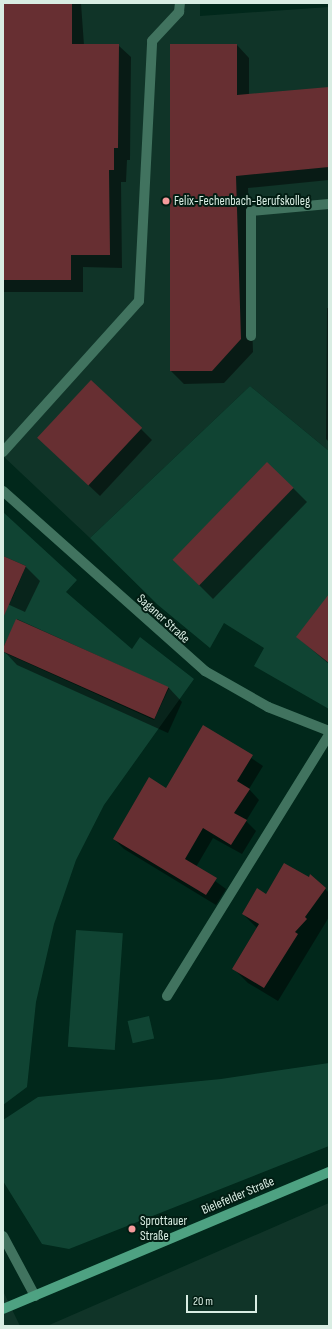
<!DOCTYPE html>
<html>
<head>
<meta charset="utf-8">
<style>
  body { margin:0 }
  #map { position:relative; width:332px; height:1329px; overflow:hidden; background:#01281b; font-family:"Sofia Sans Condensed",sans-serif }
  div>[style] { position:absolute }
  [style*='--x'] { left:calc(var(--x)*1px); top:calc(var(--y)*1px); width:calc(var(--w)*1px); rotate:calc(var(--a)*1deg) }
  .built>* { inset:0; background:#103428 }
  .green>* { inset:0; background:#104433; transform-origin:0 0 }
  .shadow>* { inset:0; background:#0007 }
  .building>* { inset:0; background:#672f32; transform-origin:0 0 }
  .lane>* { height:10px; margin:-5px; padding:0 5px; transform-origin:5px; border-radius:5px; background:#41735f }
  .street>* { height:10px; margin:-5px; padding:0 5px; transform-origin:5px; border-radius:5px; background:#41735f }
  .secondary>* { height:10px; margin:-5px; padding:0 5px; transform-origin:5px; border-radius:5px; background:#4ea282 }
  .dots>* { width:11px; height:11px; translate:-50% -50%; box-sizing:border-box; border:2px solid #021d13; border-radius:50% }
  span { translate:-50% -50%; white-space:nowrap; text-align:center; line-height:1.15; -webkit-text-stroke:4px #021d13; paint-order:stroke }
  .poi-label { font-size:13px; color:#d9ede3 }
  .left { translate:0 -50%; text-align:left }
  .street-label { font-size:13px; color:#d9ede3 }
  .frame { position:absolute; inset:0; border:4px solid #d9ede3; pointer-events:none }
  .scale { position:absolute; left:186px; top:1295px; width:71px; height:18px; box-sizing:border-box; border:2px solid #d9ede3; border-top:0; padding-left:5px; font-size:12px; line-height:14px; white-space:nowrap; color:#d9ede3; -webkit-text-stroke:3px #021d13; paint-order:stroke }
</style>
</head>
<body>
<div id="map">
  <div class="built">
    <i style="clip-path:polygon(3px 3px,200px 3px,200px 16px,329px 7px,329px 451px,250px 386px,90px 538px,3px 456px)"></i>
    <i style="clip-path:polygon(329px 1203px,329px 1326px,47px 1326px)"></i>
    <i style="clip-path:polygon(3px 1291px,20px 1326px,3px 1326px)"></i>
  </div>
  <div class="green">
    <i style="clip-path:polygon(250px 386px,329px 451px,329px 709px,254px 666px,264px 648px,224px 623px,210px 648px,158px 605px,90px 538px)"></i>
    <i style="clip-path:polygon(3px 512px,77px 580px,66px 592px,132px 649px,140px 637px,194px 679px,104px 805px,76px 860px,54px 924px,36px 1002px,27px 1087px,3px 1105px,3px 652px,154px 720px,169px 688px,17px 619px,3px 648px,3px 595px,12px 599px,26px 566px,3px 556px)"></i>
    <i style="left:76px;top:930px;width:47px;height:117px;rotate:4deg"></i>
    <i style="left:149px;top:1016px;width:23px;height:22px;rotate:77deg"></i>
    <i style="clip-path:polygon(329px 1063px,329px 1146px,69px 1249px,42px 1244px,3px 1181px,3px 1120px,38px 1097px,221px 1079px)"></i>
  </div>
  <div class="shadow">
    <i style="clip-path:polygon(3px 3px,81px 3px,84px 45px,118px 45px,131px 57px,130px 160px,127px 160px,126px 182px,121px 182px,122px 268px,83px 267px,83px 292px,3px 292px)"></i>
    <i style="clip-path:polygon(171px 45px,237px 45px,249px 58px,249px 95px,329px 88px,329px 180px,248px 188px,253px 352px,224px 383px,184px 384px,171px 371px)"></i>
    <i style="clip-path:polygon(327px 308px,329px 308px,329px 442px,326px 439px)"></i>
    <i style="clip-path:polygon(141px 429px,152px 440px,100px 496px,50px 449px)"></i>
    <i style="clip-path:polygon(293px 488px,307px 502px,213px 599px,174px 560px)"></i>
    <i style="clip-path:polygon(3px 557px,26px 567px,40px 581px,25px 612px,3px 602px)"></i>
    <i style="clip-path:polygon(329px 596px,329px 664px,297px 637px)"></i>
    <i style="clip-path:polygon(17px 620px,169px 688px,182px 702px,168px 733px,17px 665px,3px 650px)"></i>
    <i style="clip-path:polygon(204px 726px,263px 766px,249px 789px,259px 800px,246px 821px,256px 831px,242px 854px,213px 838px,196px 867px,226px 889px,216px 905px,124px 849px,114px 839px,166px 789px)"></i>
    <i style="clip-path:polygon(325px 889px,329px 893px,329px 917px,278px 1001px,248px 983px,234px 969px,257px 928px,243px 914px,266px 895px)"></i>
    <i style="clip-path:polygon(3px 1029px,4px 1065px,3px 1065px)"></i>
  </div>
  <div class="building">
    <i style="clip-path:polygon(3px 3px,72px 3px,72px 44px,119px 44px,118px 148px,114px 148px,114px 170px,109px 170px,110px 255px,71px 255px,71px 280px,3px 280px)"></i>
    <i style="clip-path:polygon(170px 44px,237px 44px,237px 95px,329px 87px,329px 167px,236px 176px,241px 339px,212px 371px,170px 371px)"></i>
    <i style="left:91px;top:380px;width:70px;height:79px;rotate:43deg"></i>
    <i style="left:267px;top:462px;width:37px;height:136px;rotate:44deg"></i>
    <i style="clip-path:polygon(3px 556px,26px 566px,3px 618px)"></i>
    <i style="clip-path:polygon(329px 594px,329px 663px,296px 637px)"></i>
    <i style="left:16px;top:619px;width:167px;height:35px;rotate:24deg"></i>
    <i style="clip-path:polygon(203px 725px,253px 755px,237px 781px,250px 789px,234px 813px,247px 820px,231px 845px,203px 828px,185px 859px,217px 878px,206px 895px,113px 839px,149px 777px,166px 788px)"></i>
    <i style="clip-path:polygon(284px 863px,309px 877px,310px 874px,326px 888px,305px 917px,307px 919px,295px 932px,298px 934px,264px 988px,232px 969px,259px 924px,242px 914px,257px 888px,266px 894px)"></i>
  </div>
  <div class="lane">
    <i style="--x:251;--y:336;--w:125;--a:-90"></i>
    <i style="--x:251;--y:211;--w:78;--a:-5.1"></i>
    <i style="--x:3;--y:452;--w:203;--a:-48"></i>
    <i style="--x:139;--y:301;--w:260;--a:-87.1"></i>
    <i style="--x:152;--y:41;--w:40;--a:-47"></i>
    <i style="--x:179;--y:12;--w:9;--a:-84"></i>
    <i style="--x:167;--y:996;--w:307;--a:-58.2"></i>
  </div>
  <div class="street">
    <i style="--x:3;--y:491;--w:271;--a:41.7"></i>
    <i style="--x:205;--y:671;--w:73;--a:29.7"></i>
    <i style="--x:268;--y:707;--w:66;--a:21.5"></i>
    <i style="--x:3;--y:1236;--w:68;--a:61.9"></i>
  </div>
  <div class="secondary">
    <i style="--x:3;--y:1309;--w:354;--a:-22.8"></i>
  </div>
  <div class="dots">
    <i style="left:166px;top:201px;background:#f59b9c"></i>
    <i style="left:132px;top:1229px;background:#f59b9c"></i>
  </div>
  <div class="poi-label">
    <span class="left" style="left:174px;top:201px">Felix-Fechenbach-Berufskolleg</span>
    <span class="left" style="left:140px;top:1229px">Sprottauer<br>Straße</span>
  </div>
  <div class="street-label">
    <span style="left:163px;top:619px;rotate:42deg">Saganer Straße</span>
    <span style="left:238px;top:1196px;rotate:-23deg">Bielefelder Straße</span>
  </div>
  <div class="frame"></div>
  <div class="scale">20 m</div>
</div>
</body>
</html>
